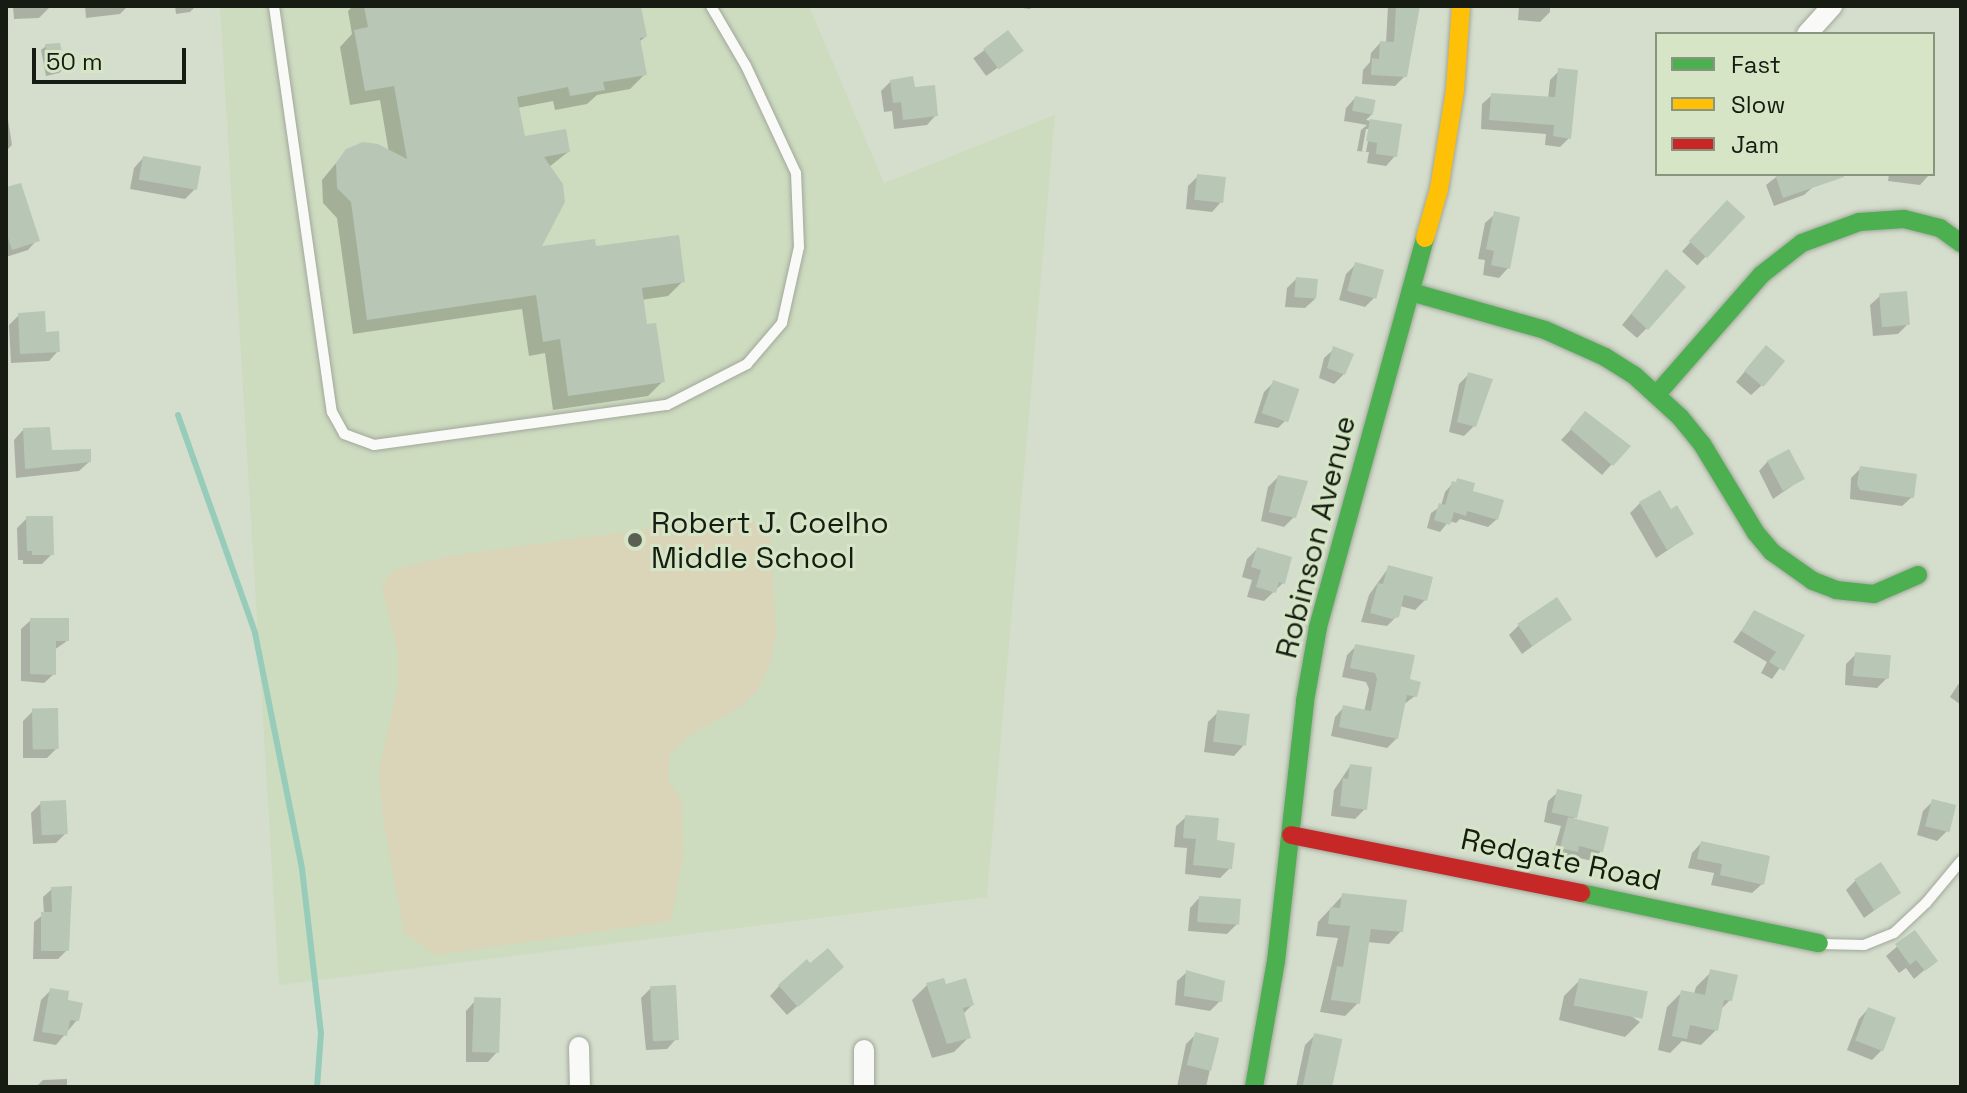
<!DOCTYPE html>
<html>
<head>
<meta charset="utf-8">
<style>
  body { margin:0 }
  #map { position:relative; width:1967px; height:1093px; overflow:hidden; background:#d5decd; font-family:"Space Grotesk",sans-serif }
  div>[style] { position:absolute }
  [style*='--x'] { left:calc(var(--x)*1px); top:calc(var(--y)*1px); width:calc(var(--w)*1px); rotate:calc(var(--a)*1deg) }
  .built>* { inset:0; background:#cddbbf }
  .green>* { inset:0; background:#dad4b8 }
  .shadow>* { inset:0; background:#0003; transform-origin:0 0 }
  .stream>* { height:6px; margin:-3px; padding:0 3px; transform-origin:3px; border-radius:3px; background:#96ccb9 }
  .building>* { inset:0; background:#b8c6b6; transform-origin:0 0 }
  .roads { filter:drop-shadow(0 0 2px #a1a89b) drop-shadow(0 0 2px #a1a89b) }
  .lane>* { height:10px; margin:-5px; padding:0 5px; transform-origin:5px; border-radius:5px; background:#f9faf8 }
  .street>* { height:20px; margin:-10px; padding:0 10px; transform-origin:10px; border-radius:10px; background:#f9faf8 }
  .fast>* { height:18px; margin:-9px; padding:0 9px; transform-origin:9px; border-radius:9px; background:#4caf50 }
  .slow>* { height:18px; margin:-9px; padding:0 9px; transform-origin:9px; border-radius:9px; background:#ffc107 }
  .jam>* { height:18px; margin:-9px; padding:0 9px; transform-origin:9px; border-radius:9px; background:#c62828 }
  .dots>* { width:22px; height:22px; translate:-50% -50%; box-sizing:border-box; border:4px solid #d5e5c6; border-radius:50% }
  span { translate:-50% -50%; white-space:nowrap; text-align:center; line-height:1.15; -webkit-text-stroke:6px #d5e5c6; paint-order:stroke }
  .poi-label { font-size:30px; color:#161c11 }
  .left { translate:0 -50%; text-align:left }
  .street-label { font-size:30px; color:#161c11 }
  .frame { position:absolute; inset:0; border:8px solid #161c11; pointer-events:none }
  .legend { position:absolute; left:1655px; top:32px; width:280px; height:144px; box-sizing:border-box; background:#d5e5c6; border:2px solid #89957e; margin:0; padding:10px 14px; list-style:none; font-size:24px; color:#161c11 }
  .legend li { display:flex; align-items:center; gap:16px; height:40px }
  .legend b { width:40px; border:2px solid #89957e }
  .scale { position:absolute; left:32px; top:48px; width:154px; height:36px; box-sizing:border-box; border:4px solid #161c11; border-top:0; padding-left:10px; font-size:24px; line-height:28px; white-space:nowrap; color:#161c11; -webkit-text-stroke:6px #d5e5c6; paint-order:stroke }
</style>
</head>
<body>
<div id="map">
  <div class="built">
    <i style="clip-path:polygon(220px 6px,809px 6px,884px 183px,1055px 115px,987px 897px,279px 985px)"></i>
  </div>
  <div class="green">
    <i style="clip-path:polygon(734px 517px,746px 518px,770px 532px,776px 632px,771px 661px,758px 690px,742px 706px,688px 736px,669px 756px,669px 781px,682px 802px,683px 856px,671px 921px,436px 955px,404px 932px,384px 825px,379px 771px,398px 684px,398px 653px,382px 586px,395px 569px,450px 556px)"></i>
  </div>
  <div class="shadow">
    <i style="clip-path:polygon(13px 6px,49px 6px,49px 8px,39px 18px,14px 19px)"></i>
    <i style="clip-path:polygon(85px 6px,128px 6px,120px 14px,86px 18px)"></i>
    <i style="clip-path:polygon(160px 6px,196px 6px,190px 12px,176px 14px,175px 6px)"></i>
    <i style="clip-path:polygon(353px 6px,632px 6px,645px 37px,639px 42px,645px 74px,630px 89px,597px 95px,587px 104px,555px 110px,553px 101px,517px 108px,523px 139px,568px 152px,549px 167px,539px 248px,594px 249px,683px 281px,668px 296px,641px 300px,645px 326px,663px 381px,648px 396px,553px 410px,545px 353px,529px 356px,522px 309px,353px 334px,337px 218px,323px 203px,322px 180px,347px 150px,389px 153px,380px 100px,350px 105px,340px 47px,352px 34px,348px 11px)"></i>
    <i style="clip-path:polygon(1006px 6px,1033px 6px,1030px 9px)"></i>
    <i style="clip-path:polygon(1388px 6px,1418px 6px,1405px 76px,1395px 86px,1362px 84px,1363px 70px,1370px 62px,1371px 53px,1380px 43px,1386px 43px)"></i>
    <i style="clip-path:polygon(1519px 6px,1550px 6px,1550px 12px,1540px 22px,1518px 20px)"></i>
    <i style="left:1008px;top:33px;width:22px;height:43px;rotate:54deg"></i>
    <i style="clip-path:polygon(46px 46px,64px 69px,59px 73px,46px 76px,41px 50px)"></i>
    <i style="clip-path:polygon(1559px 71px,1569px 138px,1560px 147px,1545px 145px,1546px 134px,1481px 129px,1482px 104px,1492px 95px,1548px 99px,1550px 80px)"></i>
    <i style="clip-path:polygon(891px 81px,913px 89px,936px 115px,927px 125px,894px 129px,892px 111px,884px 112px,881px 91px)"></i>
    <i style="clip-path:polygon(evenodd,1355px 98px,1372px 114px,1366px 120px,1400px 126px,1395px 156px,1386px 166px,1367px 163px,1369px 152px,1357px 151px,1361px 130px,1367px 125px,1344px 121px,1346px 108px,1355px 98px,1366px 129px,1370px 129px,1366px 152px,1362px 151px,1366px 129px)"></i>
    <i style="clip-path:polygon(6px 107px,12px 145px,6px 151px)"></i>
    <i style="clip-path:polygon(143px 158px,195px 189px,185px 199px,130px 189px,134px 168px)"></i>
    <i style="clip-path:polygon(1780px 174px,1810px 174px,1814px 186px,1804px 195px,1774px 206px,1766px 185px)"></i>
    <i style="clip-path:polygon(1889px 174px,1930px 174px,1920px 185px,1888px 181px)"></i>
    <i style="clip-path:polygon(1198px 176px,1221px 202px,1212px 212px,1186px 209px,1188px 186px)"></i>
    <i style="clip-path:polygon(6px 190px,37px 240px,28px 250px,6px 257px)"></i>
    <i style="left:1727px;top:203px;width:21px;height:66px;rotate:43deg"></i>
    <i style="clip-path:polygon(1495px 214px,1508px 268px,1499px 278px,1483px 275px,1485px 260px,1478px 259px,1485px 223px)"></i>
    <i style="clip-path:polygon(1355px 265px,1375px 297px,1365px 307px,1339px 300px,1346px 274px)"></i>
    <i style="clip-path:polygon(1296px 279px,1315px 299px,1305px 308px,1285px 307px,1287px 288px)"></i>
    <i style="clip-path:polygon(1657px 282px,1647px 328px,1637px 338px,1622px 325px)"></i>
    <i style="clip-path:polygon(1880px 296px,1908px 324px,1898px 334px,1873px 336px,1870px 305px)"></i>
    <i style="clip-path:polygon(19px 315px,44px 334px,58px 351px,49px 361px,11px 363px,9px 325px)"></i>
    <i style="clip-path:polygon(1334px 349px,1344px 374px,1334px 384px,1319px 378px,1324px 358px)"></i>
    <i style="clip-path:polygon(1757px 357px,1761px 386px,1751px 395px,1736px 382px)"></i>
    <i style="clip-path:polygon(1469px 374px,1474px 426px,1464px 436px,1449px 432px,1459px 384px)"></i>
    <i style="clip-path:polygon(1274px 382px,1288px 418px,1278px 428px,1254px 423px,1264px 392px)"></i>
    <i style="clip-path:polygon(1576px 424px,1628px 446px,1602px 475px,1561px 440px)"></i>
    <i style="clip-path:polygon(23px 430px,50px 452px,89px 462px,79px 471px,16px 478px,14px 440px)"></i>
    <i style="clip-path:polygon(1768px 461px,1802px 479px,1773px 499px,1759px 471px)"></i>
    <i style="clip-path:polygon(1861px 468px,1912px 497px,1902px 506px,1850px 499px,1851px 478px)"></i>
    <i style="clip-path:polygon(1278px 477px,1294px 517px,1284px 527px,1261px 521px,1268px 487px)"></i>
    <i style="clip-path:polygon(1453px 483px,1470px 492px,1497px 519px,1488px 527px,1460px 519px,1456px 523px,1449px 521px,1440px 532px,1427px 528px,1431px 513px,1441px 506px,1445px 492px)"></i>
    <i style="clip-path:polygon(1640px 503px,1670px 512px,1692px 534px,1656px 558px,1630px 513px)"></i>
    <i style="clip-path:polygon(27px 518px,52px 554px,42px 564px,23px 564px,23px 560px,18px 560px,17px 528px)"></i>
    <i style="clip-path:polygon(1257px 549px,1283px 583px,1264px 601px,1247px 597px,1252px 580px,1242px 577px,1247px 559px)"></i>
    <i style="clip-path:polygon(1389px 567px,1425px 600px,1415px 610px,1400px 606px,1397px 616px,1387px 626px,1361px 622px,1369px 595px)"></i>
    <i style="clip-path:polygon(1755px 612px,1802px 636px,1772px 679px,1761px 673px,1767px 662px,1733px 642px)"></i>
    <i style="clip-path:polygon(1569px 619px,1522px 654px,1509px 635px,1519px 625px)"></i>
    <i style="clip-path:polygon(31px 620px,67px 641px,54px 650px,54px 674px,44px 683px,21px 681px,21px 629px)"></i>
    <i style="clip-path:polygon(1356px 646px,1415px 696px,1403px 705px,1397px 738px,1387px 748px,1331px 736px,1335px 717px,1344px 707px,1364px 712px,1369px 689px,1366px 682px,1342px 677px,1347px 655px)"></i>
    <i style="clip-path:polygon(1856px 654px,1887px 678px,1877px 688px,1845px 685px,1846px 664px)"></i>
    <i style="clip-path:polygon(1961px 680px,1961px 705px,1950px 697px)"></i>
    <i style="clip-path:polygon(33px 711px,57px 748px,47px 758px,23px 758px,23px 721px)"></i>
    <i style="clip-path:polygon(1218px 712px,1243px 746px,1234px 756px,1204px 752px,1208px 722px)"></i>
    <i style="clip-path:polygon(1350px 766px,1365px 809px,1355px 819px,1331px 816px,1334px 790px)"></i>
    <i style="clip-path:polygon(1558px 792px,1575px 817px,1572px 820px,1601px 851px,1592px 861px,1571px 856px,1566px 861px,1552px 857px,1561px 826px,1544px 822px,1548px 801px)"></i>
    <i style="clip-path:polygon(1933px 801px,1947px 831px,1937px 841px,1917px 835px,1923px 811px)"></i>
    <i style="clip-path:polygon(41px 803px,66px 833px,56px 843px,33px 844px,31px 813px)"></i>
    <i style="clip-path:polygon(1186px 817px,1214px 842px,1230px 868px,1220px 878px,1185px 874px,1187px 848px,1174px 847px,1176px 826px)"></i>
    <i style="clip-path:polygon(1701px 843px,1762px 884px,1752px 893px,1711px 885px,1714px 873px,1688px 868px,1692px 853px)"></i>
    <i style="clip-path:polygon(1856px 880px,1898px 893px,1864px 918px,1846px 890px)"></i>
    <i style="clip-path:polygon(52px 889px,67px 950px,58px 959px,33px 959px,34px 922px,44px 914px,43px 897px)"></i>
    <i style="clip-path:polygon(1343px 895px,1401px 931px,1389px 944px,1367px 942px,1358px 1003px,1345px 1016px,1320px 1012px,1338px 938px,1316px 936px,1318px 922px)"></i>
    <i style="clip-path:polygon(1199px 898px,1237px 924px,1227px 934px,1188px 931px,1190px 908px)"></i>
    <i style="clip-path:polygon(1914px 932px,1935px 961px,1914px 979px,1906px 968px,1899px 973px,1886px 956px)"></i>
    <i style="clip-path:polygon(1187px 972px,1220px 1001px,1210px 1011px,1175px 1005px,1177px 981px)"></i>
    <i style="clip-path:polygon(1711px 972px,1730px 1000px,1720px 1010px,1716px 1030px,1701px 1045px,1682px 1041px,1670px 1053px,1658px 1050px,1667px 1007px,1682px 992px,1694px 994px,1696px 987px)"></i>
    <i style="clip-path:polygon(832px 976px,787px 1015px,770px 996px,779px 986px)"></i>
    <i style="clip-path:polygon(943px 980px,944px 986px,972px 1005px,963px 1014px,969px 1037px,954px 1052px,932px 1058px,912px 1000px,927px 985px)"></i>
    <i style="clip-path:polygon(1579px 981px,1640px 1022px,1625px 1037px,1559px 1020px,1564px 996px)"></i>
    <i style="clip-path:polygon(651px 988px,676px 1039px,667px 1049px,646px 1050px,641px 998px)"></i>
    <i style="clip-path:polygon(51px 990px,77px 1020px,56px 1045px,33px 1041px,41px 1000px)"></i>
    <i style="clip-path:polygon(475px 1001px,497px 1052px,488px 1062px,466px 1062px,466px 1011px)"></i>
    <i style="clip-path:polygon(1868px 1009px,1882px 1050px,1872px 1060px,1847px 1050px,1859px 1019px)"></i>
    <i style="clip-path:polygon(1196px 1034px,1217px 1039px,1206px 1087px,1177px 1087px,1186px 1044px)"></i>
    <i style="clip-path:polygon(1315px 1035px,1329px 1087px,1296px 1087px,1305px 1045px)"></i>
    <i style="clip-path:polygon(67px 1079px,67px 1087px,36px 1087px,43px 1080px)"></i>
  </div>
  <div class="stream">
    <i style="--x:178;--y:415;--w:231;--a:70.5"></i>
    <i style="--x:255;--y:633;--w:241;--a:78.7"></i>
    <i style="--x:302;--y:869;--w:165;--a:83.4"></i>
    <i style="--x:321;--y:1033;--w:54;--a:94.2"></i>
  </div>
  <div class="building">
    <i style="clip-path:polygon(364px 6px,641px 6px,647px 37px,640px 38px,647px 75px,603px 82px,605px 90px,570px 96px,568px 87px,517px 97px,525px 136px,566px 129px,570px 152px,544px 157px,563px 184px,565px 202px,542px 246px,595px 239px,596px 246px,679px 235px,685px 282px,642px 288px,647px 324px,656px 323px,665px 382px,568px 396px,560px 339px,543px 342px,536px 295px,367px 320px,351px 202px,337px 188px,336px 163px,346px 149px,363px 142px,378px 144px,407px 159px,394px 86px,365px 91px,354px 30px,368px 27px)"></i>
    <i style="clip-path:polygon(1396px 6px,1420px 6px,1407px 77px,1371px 75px,1372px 58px,1379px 59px,1380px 41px,1394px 42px)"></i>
    <i style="left:1008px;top:30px;width:26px;height:31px;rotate:53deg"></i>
    <i style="clip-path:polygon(60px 43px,66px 70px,50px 73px,45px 44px)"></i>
    <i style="clip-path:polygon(1558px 68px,1578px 70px,1571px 139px,1553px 136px,1554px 125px,1489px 120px,1491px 93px,1555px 97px)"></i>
    <i style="clip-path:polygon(913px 76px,915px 87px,935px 85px,938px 116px,903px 120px,901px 102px,893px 103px,890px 80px)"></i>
    <i style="left:1355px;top:96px;width:21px;height:15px;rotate:11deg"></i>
    <i style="clip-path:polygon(1370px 119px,1402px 124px,1397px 157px,1376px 154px,1377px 143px,1366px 141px)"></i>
    <i style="left:143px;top:156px;width:59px;height:24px;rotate:10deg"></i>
    <i style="left:1197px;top:174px;width:29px;height:26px;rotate:6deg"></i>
    <i style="clip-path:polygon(1775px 174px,1843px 174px,1844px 177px,1783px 198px)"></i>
    <i style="clip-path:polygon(21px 183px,40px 241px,12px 250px,6px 232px,6px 187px)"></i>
    <i style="left:1727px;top:200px;width:25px;height:56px;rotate:43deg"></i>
    <i style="clip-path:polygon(1494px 211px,1520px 217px,1510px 269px,1491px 265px,1494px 251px,1486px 249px)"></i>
    <i style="left:1355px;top:262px;width:30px;height:30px;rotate:15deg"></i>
    <i style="clip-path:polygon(1666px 269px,1686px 287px,1648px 330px,1631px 314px)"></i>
    <i style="left:1296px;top:277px;width:22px;height:20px;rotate:5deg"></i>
    <i style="left:1907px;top:291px;width:34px;height:28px;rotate:85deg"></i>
    <i style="clip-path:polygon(45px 311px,46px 332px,59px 331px,60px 352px,20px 354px,18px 313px)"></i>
    <i style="left:1766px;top:345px;width:25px;height:34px;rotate:40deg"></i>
    <i style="clip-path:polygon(1333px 346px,1354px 354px,1345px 375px,1327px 368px)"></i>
    <i style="clip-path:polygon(1468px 372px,1493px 379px,1476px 427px,1457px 422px)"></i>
    <i style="left:1273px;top:380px;width:28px;height:35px;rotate:19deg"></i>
    <i style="clip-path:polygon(1585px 411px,1631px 446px,1613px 466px,1570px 429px)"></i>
    <i style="clip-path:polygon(50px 427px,52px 450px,91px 449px,91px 462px,25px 469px,23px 428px)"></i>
    <i style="left:1789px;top:449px;width:34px;height:25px;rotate:62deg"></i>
    <i style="clip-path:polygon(1860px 466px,1917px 474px,1914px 498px,1860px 490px,1857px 484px)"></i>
    <i style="clip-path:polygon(1278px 475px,1308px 481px,1296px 518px,1269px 512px)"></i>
    <i style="clip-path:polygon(1457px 478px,1475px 483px,1473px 491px,1504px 500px,1498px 520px,1467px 511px,1466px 516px,1454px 512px,1450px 525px,1434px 520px,1439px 503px,1445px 505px,1452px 481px,1456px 482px)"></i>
    <i style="clip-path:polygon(1660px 490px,1671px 509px,1677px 505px,1694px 534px,1667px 550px,1639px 502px)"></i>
    <i style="clip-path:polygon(26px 516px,53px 516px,54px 555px,32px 555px,32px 551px,27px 551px)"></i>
    <i style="clip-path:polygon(1257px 547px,1292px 557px,1285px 584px,1279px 582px,1276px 593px,1256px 587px,1261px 570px,1251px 567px)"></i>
    <i style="clip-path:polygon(1388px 565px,1433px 577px,1427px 601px,1404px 595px,1399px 617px,1392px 619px,1370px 613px,1378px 583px,1383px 584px)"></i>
    <i style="left:1557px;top:597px;width:27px;height:48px;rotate:56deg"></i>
    <i style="clip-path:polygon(1754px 610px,1805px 635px,1784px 671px,1769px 662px,1776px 652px,1741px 631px)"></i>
    <i style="clip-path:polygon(30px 618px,69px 618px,69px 641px,56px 641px,56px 675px,30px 674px)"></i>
    <i style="clip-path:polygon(1355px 644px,1415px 655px,1410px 679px,1421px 682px,1417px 697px,1407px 695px,1398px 739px,1339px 727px,1343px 705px,1371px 711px,1377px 679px,1375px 673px,1350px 668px)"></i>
    <i style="left:1855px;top:652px;width:36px;height:24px;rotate:5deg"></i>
    <i style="left:58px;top:708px;width:41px;height:26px;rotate:89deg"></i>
    <i style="left:1217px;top:710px;width:33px;height:32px;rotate:7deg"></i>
    <i style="clip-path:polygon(1350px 764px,1372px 767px,1367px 810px,1340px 806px,1343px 778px,1348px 779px)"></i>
    <i style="left:1557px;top:789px;width:26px;height:24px;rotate:13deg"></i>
    <i style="left:1932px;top:799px;width:25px;height:28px;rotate:14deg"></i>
    <i style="left:66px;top:800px;width:34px;height:26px;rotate:87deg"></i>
    <i style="clip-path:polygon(1185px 815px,1219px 818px,1217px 840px,1235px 843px,1232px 869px,1193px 865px,1196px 839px,1183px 838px)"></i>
    <i style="clip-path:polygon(1568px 817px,1609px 827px,1603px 852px,1579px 846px,1578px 852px,1560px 848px)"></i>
    <i style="clip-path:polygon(1701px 841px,1770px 856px,1764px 885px,1720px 875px,1722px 864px,1697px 859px)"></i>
    <i style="left:1881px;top:862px;width:37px;height:32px;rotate:57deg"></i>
    <i style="clip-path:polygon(72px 886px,69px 951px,41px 951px,41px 912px,52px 912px,51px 887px)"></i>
    <i style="clip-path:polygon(1342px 893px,1407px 900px,1403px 932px,1371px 929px,1360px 1004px,1331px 1000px,1337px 966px,1343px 967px,1350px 926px,1328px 924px,1330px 907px,1340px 908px)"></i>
    <i style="left:1199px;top:896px;width:42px;height:26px;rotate:4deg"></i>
    <i style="clip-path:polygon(1915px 930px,1938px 961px,1925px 971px,1916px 960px,1910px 965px,1895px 944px)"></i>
    <i style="clip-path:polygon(828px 948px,844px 967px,798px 1007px,778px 985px,807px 959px,810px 963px)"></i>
    <i style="clip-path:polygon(1710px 969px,1738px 975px,1732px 1001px,1724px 1000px,1718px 1031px,1690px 1025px,1687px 1039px,1672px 1036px,1681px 990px,1705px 995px)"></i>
    <i style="clip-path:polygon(1186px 970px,1225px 981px,1222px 1002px,1184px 996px)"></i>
    <i style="clip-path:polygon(944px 978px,946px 984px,966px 978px,974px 1005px,963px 1008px,971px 1038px,947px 1044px,926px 983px)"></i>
    <i style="left:1579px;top:978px;width:70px;height:28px;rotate:11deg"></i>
    <i style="left:676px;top:985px;width:55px;height:26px;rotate:87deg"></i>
    <i style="clip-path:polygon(50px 988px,69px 991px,68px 1000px,83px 1003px,79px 1021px,70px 1020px,67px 1036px,42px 1032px)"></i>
    <i style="left:501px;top:998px;width:55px;height:27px;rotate:92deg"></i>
    <i style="left:1868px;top:1007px;width:30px;height:36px;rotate:21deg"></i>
    <i style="left:1195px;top:1032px;width:25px;height:34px;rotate:14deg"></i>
    <i style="left:1314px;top:1033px;width:29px;height:55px;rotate:12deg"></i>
  </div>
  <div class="roads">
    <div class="lane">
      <i style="--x:274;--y:6;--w:410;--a:81.9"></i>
      <i style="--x:332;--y:412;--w:25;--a:61"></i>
      <i style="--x:344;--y:434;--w:32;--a:20"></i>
      <i style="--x:374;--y:445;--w:296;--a:-7.8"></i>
      <i style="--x:667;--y:405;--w:90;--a:-27.1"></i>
      <i style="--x:747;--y:364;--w:54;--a:-49.5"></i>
      <i style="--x:782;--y:323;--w:78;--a:-77.4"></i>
      <i style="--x:799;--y:247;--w:74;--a:-92.3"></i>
      <i style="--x:796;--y:173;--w:118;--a:-115"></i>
      <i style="--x:746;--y:66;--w:69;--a:-120.3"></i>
      <i style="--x:1821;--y:944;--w:43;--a:1.3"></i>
      <i style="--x:1864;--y:945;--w:32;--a:-22"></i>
      <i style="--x:1894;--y:933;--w:44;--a:-43.2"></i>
      <i style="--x:1926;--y:903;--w:55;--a:-50.2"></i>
    </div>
    <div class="street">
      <i style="--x:1807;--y:34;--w:38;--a:-48"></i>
      <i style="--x:579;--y:1047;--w:40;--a:88.6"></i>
      <i style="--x:864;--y:1087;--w:37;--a:-90"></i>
    </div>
    <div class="fast">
      <i style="--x:1411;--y:292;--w:139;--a:15.8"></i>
      <i style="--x:1545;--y:330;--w:66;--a:24.2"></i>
      <i style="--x:1605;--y:357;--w:34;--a:32"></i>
      <i style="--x:1634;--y:375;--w:62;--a:42.4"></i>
      <i style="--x:1680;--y:417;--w:35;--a:51"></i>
      <i style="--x:1702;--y:444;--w:104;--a:58.8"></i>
      <i style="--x:1756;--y:533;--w:25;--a:50"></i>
      <i style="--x:1772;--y:552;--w:50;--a:35.3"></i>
      <i style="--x:1813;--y:581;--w:25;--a:21"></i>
      <i style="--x:1836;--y:590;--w:38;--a:6"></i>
      <i style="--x:1874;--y:594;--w:48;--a:-23.4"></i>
      <i style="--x:1657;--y:394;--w:158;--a:-48.8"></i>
      <i style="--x:1761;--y:275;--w:52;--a:-38"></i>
      <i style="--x:1802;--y:243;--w:61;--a:-20.2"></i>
      <i style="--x:1859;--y:222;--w:45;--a:-3.8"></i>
      <i style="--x:1904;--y:219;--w:37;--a:14"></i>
      <i style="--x:1940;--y:228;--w:26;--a:36"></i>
      <i style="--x:1581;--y:893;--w:243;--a:11.9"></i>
      <i style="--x:1254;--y:1087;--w:128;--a:-80.1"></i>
      <i style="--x:1276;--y:961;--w:262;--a:-83.6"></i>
      <i style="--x:1305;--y:701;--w:75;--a:-80"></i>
      <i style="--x:1318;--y:627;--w:403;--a:-74.6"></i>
    </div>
    <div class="slow">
      <i style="--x:1425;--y:238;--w:51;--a:-74.1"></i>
      <i style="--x:1439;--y:189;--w:100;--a:-80.8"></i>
      <i style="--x:1455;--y:90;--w:84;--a:-85.9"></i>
    </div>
    <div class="jam">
      <i style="--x:1291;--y:835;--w:296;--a:11.3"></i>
    </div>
  </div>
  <div class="dots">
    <i style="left:635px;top:540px;background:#596053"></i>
  </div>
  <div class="poi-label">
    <span class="left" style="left:651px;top:540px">Robert J. Coelho<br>Middle School</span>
  </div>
  <div class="street-label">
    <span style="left:1316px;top:537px;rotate:-76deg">Robinson Avenue</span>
    <span style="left:1561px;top:860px;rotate:12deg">Redgate Road</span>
  </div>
  <div class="frame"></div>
  <ul class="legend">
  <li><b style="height:10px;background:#4caf50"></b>Fast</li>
  <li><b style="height:10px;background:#ffc107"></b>Slow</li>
  <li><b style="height:10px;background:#c62828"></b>Jam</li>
  </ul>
  <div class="scale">50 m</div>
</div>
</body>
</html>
